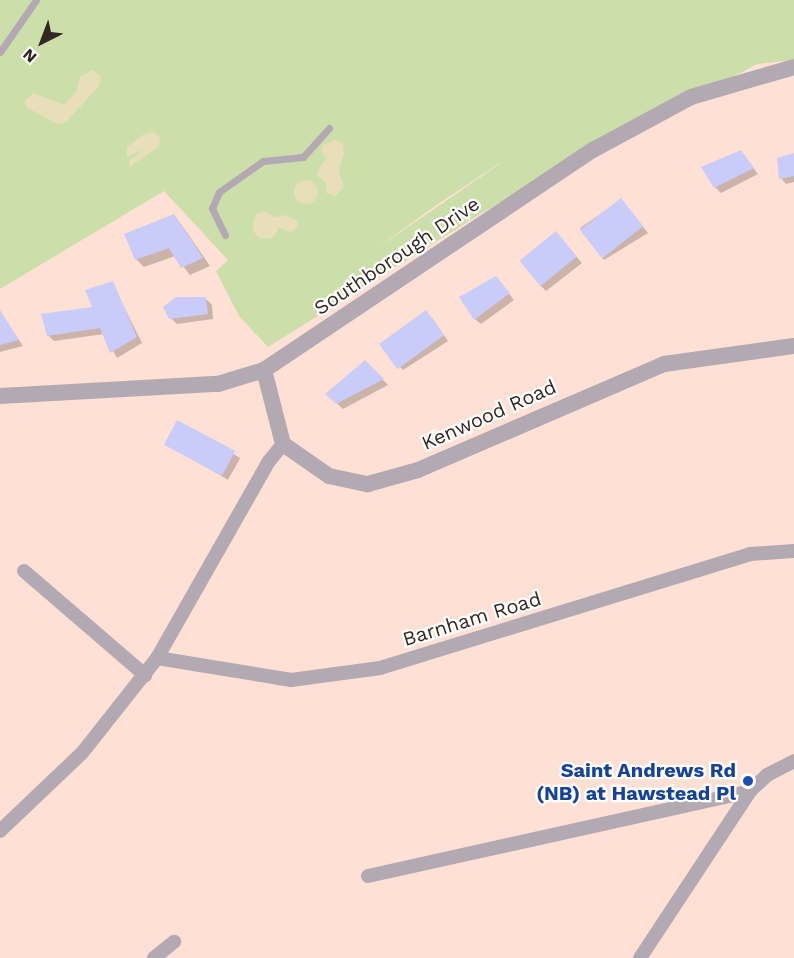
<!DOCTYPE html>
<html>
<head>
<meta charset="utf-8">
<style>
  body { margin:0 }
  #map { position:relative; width:794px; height:958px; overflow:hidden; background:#fee0d4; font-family:"Work Sans",sans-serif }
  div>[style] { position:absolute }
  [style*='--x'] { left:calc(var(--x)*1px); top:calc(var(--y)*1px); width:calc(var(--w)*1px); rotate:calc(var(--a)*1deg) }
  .green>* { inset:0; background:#ccdea9 }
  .sand>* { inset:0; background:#e8deb9 }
  .round { border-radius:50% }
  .shadow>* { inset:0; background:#0003; transform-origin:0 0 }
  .building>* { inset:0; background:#c9ccf9; transform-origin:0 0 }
  .service>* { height:7px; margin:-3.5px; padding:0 3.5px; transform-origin:3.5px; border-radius:3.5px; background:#b2a9b2 }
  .minor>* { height:14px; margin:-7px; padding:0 7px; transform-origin:7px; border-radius:7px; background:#b2a9b2 }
  .tertiary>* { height:16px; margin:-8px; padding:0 8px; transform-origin:8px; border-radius:8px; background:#b2a9b2 }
  .dots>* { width:16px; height:16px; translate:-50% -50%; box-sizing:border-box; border:3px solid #fff; border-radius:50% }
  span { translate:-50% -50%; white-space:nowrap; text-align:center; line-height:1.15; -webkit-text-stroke:4.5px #fff; paint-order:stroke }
  .street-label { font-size:20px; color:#322722 }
  .transit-label { font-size:20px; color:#164399; font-weight:700 }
  .right { translate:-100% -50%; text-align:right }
  .north { position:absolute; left:12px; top:12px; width:60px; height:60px; -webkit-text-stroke:4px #fff; paint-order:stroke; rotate:222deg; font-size:16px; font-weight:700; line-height:24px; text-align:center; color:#322722 }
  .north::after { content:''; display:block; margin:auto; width:21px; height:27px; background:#322722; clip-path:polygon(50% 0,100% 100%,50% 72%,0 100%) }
</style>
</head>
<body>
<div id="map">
  <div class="green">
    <i style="clip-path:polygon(evenodd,0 0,794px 0,794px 60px,757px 64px,485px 211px,268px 347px,239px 316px,216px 271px,228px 260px,164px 191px,0 289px,0 0,500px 163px,501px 163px,376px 249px,435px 206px,500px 163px)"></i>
  </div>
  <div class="sand">
    <i style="clip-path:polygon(93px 70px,101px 76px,99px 86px,66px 122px,57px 124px,26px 107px,25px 101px,34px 93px,64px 105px,76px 92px,80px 77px)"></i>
    <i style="clip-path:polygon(154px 132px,160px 137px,159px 147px,129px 167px,129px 161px,145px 149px,127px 157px,127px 147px,144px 134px)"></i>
    <i style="clip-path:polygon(334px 140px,343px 143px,344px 153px,339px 172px,344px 187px,335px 196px,326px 193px,326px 183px,316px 174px,326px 158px,322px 153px,323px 145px)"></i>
    <i class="round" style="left:294px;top:180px;width:24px;height:24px"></i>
    <i style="clip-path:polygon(265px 211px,275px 217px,286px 215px,297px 221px,299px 226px,291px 232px,279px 228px,272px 238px,260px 239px,253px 231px,253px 221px,256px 214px)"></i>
  </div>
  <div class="shadow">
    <i style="clip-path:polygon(740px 151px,758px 174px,721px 193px,715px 187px)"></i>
    <i style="clip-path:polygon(794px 154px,794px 182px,786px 184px,781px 178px)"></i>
    <i style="clip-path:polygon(621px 200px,648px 233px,604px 260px,580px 228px)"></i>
    <i style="clip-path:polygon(173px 216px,181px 224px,210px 266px,190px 275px,175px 256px,144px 267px,136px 259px)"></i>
    <i style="clip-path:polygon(561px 239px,582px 263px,546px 291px,540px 285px)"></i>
    <i style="clip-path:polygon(112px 283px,142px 343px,117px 358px,104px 334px,54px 341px,48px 335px,94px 308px)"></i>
    <i style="clip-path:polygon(501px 284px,514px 300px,481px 324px,475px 319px)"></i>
    <i style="clip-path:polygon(206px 299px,212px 305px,213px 319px,177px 324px,171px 318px)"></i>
    <i style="clip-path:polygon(4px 318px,23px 346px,0 352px,0 320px)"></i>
    <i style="clip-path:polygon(432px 318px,448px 341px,403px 370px,397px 364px)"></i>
    <i style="clip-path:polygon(365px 362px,388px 385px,343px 409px,327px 394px)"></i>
    <i style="left:178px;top:422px;width:72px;height:25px;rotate:30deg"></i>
  </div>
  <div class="building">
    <i style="clip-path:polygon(741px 150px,754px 168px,714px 188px,701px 167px)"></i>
    <i style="clip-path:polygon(794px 153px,794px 176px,779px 179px,777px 158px)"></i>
    <i style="left:621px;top:198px;width:36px;height:52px;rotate:52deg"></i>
    <i style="clip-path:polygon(174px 214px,203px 258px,181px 268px,169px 248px,135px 260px,124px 234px)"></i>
    <i style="left:556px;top:231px;width:33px;height:47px;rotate:51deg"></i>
    <i style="clip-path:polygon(496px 276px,510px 293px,474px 320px,459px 297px)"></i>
    <i style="clip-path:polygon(113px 281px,137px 337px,110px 353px,100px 328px,47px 336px,41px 314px,92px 307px,85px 290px)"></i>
    <i style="clip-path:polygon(176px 297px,206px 297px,208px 314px,169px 319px,163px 307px)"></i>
    <i style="clip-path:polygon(0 310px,19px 340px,0 345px)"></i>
    <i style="left:426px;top:310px;width:31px;height:58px;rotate:54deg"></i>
    <i style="clip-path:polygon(365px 360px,384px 379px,336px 404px,325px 394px)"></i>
    <i style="left:177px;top:420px;width:66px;height:28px;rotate:28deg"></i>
  </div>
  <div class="service">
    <i style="--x:0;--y:52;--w:63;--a:-55.3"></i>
    <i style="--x:225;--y:235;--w:30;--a:-116"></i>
    <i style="--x:212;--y:208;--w:17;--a:-66"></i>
    <i style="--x:219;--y:192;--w:54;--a:-35.2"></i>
    <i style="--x:263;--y:161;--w:40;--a:-5.7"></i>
    <i style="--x:303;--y:157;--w:39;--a:-48"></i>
  </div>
  <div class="minor">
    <i style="--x:283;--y:444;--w:22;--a:129"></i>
    <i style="--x:269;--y:461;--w:227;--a:119.6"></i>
    <i style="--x:157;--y:658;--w:136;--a:9.3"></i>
    <i style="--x:291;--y:680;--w:90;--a:-7.7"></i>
    <i style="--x:380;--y:668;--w:387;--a:-17.1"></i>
    <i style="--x:750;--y:554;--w:44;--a:-3.9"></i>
    <i style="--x:24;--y:571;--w:160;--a:40.7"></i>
    <i style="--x:0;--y:831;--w:113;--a:-43.6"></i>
    <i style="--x:82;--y:753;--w:121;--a:-51.7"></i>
    <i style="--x:368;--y:876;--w:391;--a:-12.5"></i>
    <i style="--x:154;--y:958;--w:26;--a:-39"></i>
    <i style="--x:640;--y:958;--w:200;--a:-56.6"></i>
    <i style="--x:750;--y:791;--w:23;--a:-43"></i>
    <i style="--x:767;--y:775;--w:30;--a:-27"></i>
  </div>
  <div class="tertiary">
    <i style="--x:264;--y:370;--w:76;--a:75.6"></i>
    <i style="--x:283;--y:444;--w:56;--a:34.8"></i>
    <i style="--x:329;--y:476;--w:40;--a:12"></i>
    <i style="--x:368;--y:484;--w:52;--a:-15.6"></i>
    <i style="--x:418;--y:470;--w:268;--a:-23.3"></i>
    <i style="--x:664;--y:364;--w:131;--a:-7.9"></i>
    <i style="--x:0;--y:396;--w:218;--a:-3.2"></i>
    <i style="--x:218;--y:384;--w:48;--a:-16.9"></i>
    <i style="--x:264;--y:370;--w:396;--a:-33.8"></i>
    <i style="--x:593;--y:150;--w:111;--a:-28.4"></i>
    <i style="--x:691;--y:97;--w:107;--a:-16.2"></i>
  </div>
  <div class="dots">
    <i style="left:748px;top:781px;background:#1a4fb4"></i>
  </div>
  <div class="street-label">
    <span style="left:397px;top:256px;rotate:-34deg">Southborough Drive</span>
    <span style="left:489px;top:415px;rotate:-24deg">Kenwood Road</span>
    <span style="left:472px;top:619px;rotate:-17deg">Barnham Road</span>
  </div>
  <div class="transit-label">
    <span class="right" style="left:736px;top:782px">Saint Andrews Rd<br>(NB) at Hawstead Pl</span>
  </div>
  <div class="north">N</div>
</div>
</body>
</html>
